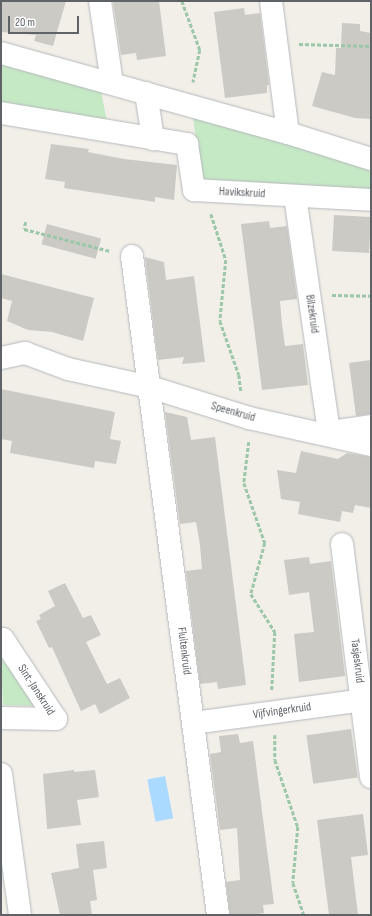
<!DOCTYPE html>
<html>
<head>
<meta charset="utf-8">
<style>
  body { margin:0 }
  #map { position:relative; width:372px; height:916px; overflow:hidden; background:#f1efe8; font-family:"Sofia Sans Condensed",sans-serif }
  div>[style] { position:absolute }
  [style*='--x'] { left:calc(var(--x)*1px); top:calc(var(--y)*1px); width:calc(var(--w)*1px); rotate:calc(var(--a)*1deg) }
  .green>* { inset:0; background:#c5e8c5 }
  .water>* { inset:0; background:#aadaff; transform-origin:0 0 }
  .building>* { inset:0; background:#cccac5; transform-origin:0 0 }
  .path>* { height:2.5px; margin-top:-1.25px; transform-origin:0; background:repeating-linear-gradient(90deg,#9cc7a9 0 4px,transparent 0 6px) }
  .roads { filter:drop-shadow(0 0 1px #b5b8bc) drop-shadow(0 0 1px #b5b8bc) }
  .street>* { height:22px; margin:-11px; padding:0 11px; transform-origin:11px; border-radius:11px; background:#fff }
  span { translate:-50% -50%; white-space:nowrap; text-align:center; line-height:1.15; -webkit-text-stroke:3.5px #fff; paint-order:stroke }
  .street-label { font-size:12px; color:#5f6368 }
  .frame { position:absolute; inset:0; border:2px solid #5f6368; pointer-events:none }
  .scale { position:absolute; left:8px; top:16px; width:71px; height:18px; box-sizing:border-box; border:2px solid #5f6368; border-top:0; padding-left:5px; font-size:12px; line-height:14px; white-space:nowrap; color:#5f6368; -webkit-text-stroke:3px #fff; paint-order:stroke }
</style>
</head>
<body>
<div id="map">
  <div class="green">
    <i style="clip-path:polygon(1px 64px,101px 91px,107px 122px,1px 104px)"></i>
    <i style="clip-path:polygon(193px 118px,371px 167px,371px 189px,202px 179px)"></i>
    <i style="clip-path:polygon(1px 659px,39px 706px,3px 705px)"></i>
  </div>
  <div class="water">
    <i style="left:165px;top:776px;width:43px;height:18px;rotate:79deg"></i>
  </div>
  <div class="building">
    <i style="clip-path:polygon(1px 1px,66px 1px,53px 46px,34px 41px,36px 35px,1px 32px)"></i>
    <i style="clip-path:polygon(113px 1px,159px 1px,166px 56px,137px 60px,136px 53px,121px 55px)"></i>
    <i style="clip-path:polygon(244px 8px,245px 15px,260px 13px,269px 85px,267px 85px,267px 93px,225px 98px,214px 12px)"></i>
    <i style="clip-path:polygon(342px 23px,360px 24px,360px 31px,371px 33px,371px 119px,355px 118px,312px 106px,322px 72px,335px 75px,336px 48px,341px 48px)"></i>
    <i style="clip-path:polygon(51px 144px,89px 149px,88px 152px,124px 159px,177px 165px,174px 200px,155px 197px,155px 202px,64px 188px,65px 182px,45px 179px)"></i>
    <i style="left:334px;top:215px;width:37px;height:36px;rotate:3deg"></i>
    <i style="clip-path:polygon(269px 221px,270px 228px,287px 226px,297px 299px,280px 301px,282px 324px,285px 346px,303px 344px,308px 385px,262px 390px,241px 224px)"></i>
    <i style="left:47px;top:224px;width:56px;height:21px;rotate:15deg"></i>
    <i style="clip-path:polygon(145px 257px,164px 262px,166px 280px,194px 276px,205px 362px,182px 364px,184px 357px,158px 360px)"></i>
    <i style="clip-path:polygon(1px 274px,94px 298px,83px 341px,52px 332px,28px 330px,7px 321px,12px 301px,1px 298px)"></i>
    <i style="clip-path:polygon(371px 360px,371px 414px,356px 416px,349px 363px)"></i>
    <i style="clip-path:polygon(1px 389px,115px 412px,110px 439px,121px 441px,116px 464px,95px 461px,94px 468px,10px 453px,12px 441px,1px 439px)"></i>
    <i style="clip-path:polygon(165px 412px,187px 417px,191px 440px,215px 437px,246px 685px,218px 689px,217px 682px,200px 684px,186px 571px,202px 569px,200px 545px,196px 522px,180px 524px)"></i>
    <i style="clip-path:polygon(301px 451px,338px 459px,347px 453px,371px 457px,371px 508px,355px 505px,353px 513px,342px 511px,340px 522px,298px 514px,300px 502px,281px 499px,277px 470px,296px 473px)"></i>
    <i style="clip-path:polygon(309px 557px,310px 564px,331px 561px,345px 676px,299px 682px,294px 634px,314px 632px,309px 592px,289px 595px,284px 560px)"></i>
    <i style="clip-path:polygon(65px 583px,83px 618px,91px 615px,101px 635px,86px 642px,107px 684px,120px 678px,130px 698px,100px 714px,95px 704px,81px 711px,52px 647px,49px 648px,36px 621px,41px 619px,39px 615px,55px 606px,48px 591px)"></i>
    <i style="left:351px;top:729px;width:49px;height:45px;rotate:82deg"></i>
    <i style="clip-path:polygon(238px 734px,240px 743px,253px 741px,274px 904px,263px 905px,264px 913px,253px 915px,230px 915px,226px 882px,240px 880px,237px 828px,220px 830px,210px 754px,221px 752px,219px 736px)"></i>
    <i style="clip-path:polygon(74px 770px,74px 772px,95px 770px,99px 797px,77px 800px,81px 825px,47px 829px,43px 774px)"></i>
    <i style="clip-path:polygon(363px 814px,368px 855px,351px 857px,358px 915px,329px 915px,317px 820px)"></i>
    <i style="clip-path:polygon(104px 841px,107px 868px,93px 870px,97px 900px,90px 901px,92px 915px,60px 915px,51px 873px,79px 868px,76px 844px)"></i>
  </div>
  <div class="path">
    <i style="--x:182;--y:1;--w:52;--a:69.8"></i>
    <i style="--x:200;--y:50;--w:33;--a:102"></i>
    <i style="--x:299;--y:44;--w:72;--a:1.6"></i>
    <i style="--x:211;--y:214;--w:48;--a:71.9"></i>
    <i style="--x:226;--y:260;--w:61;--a:95.6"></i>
    <i style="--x:220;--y:321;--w:57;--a:70.6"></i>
    <i style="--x:239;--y:375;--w:16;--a:83"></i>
    <i style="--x:26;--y:222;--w:7;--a:106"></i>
    <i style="--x:24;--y:229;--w:89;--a:14.3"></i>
    <i style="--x:332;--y:295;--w:39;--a:1"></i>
    <i style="--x:249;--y:442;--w:41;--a:97"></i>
    <i style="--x:244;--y:483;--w:64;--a:70.7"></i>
    <i style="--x:265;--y:543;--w:53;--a:105.4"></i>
    <i style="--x:251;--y:594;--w:45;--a:57.7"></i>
    <i style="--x:275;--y:632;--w:58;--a:93"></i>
    <i style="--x:275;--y:735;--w:25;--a:90"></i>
    <i style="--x:275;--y:760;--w:71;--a:71.1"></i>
    <i style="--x:298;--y:827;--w:56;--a:95.1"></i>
    <i style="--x:293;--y:883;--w:34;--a:71"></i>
  </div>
  <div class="roads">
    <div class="street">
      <i style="--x:100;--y:1;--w:83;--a:81.7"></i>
      <i style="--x:271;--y:1;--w:133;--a:82.7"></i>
      <i style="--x:1;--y:53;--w:298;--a:15.6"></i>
      <i style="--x:288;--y:133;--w:87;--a:17.4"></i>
      <i style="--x:146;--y:93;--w:47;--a:81.3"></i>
      <i style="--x:1;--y:113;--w:189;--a:9.5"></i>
      <i style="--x:187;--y:144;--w:47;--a:81.3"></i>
      <i style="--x:194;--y:190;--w:177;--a:3.2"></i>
      <i style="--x:295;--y:196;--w:239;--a:81.8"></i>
      <i style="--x:132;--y:256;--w:665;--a:82.56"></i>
      <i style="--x:1;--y:358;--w:25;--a:-12"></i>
      <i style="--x:25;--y:353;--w:46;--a:20.4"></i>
      <i style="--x:68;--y:369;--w:84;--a:12.4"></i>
      <i style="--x:150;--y:387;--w:104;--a:17.4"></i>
      <i style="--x:249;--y:418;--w:125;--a:12.5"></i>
      <i style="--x:331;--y:432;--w:40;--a:-8.5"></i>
      <i style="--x:342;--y:544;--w:235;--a:82.9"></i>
      <i style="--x:1;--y:640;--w:2;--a:-27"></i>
      <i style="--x:3;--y:639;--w:96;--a:56.5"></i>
      <i style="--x:56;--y:719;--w:55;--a:-179"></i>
      <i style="--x:194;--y:723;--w:179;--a:-7.7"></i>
      <i style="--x:1;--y:774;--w:142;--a:82.3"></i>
    </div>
  </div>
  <div class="street-label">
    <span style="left:242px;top:193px;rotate:3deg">Havikskruid</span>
    <span style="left:312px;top:314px;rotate:82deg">Bilzekruid</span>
    <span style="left:233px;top:412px;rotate:16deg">Speenkruid</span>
    <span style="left:184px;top:651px;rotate:83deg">Fluitenkruid</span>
    <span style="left:357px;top:661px;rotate:83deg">Tasjeskruid</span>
    <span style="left:36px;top:690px;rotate:57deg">Sint-Janskruid</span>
    <span style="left:282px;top:711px;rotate:-8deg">Vijfvingerkruid</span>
  </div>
  <div class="frame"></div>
  <div class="scale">20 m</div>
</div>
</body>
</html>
